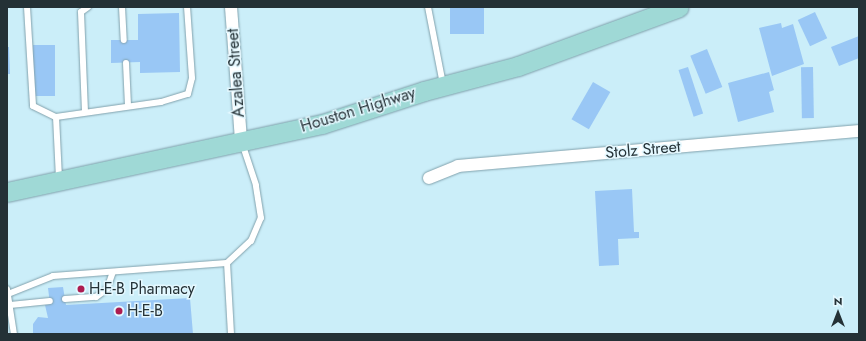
<!DOCTYPE html>
<html>
<head>
<meta charset="utf-8">
<style>
  body { margin:0 }
  #map { position:relative; width:866px; height:341px; overflow:hidden; background:#cbeef9; font-family:Jost,sans-serif }
  div>[style] { position:absolute }
  [style*='--x'] { left:calc(var(--x)*1px); top:calc(var(--y)*1px); width:calc(var(--w)*1px); rotate:calc(var(--a)*1deg) }
  .building>* { inset:0; background:#99c7f5; transform-origin:0 0 }
  .roads { filter:drop-shadow(0 0 1px #81a1ac) drop-shadow(0 0 1px #81a1ac) }
  .service>* { height:6px; margin:-3px; padding:0 3px; transform-origin:3px; border-radius:3px; background:#fff }
  .minor>* { height:12px; margin:-6px; padding:0 6px; transform-origin:6px; border-radius:6px; background:#fff }
  .primary>* { height:19px; margin:-9.5px; padding:0 9.5px; transform-origin:9.5px; border-radius:9.5px; background:#9fd9d6 }
  .dots>* { width:11px; height:11px; translate:-50% -50%; box-sizing:border-box; border:2px solid #e4f8ff; border-radius:50% }
  span { translate:-50% -50%; white-space:nowrap; text-align:center; line-height:1.15; -webkit-text-stroke:3px #e4f8ff; paint-order:stroke }
  .street-label { font-size:16px; color:#243136 }
  .poi-label { font-size:16px; color:#243136 }
  .left { translate:0 -50%; text-align:left }
  .frame { position:absolute; inset:0; border:8px solid #243136; pointer-events:none }
  .north { position:absolute; left:818px; top:293px; width:40px; height:40px; -webkit-text-stroke:3px #e4f8ff; paint-order:stroke; rotate:0deg; font-size:11px; font-weight:700; line-height:16px; text-align:center; color:#243136 }
  .north::after { content:''; display:block; margin:auto; width:14px; height:18px; background:#243136; clip-path:polygon(50% 0,100% 100%,50% 72%,0 100%) }
</style>
</head>
<body>
<div id="map">
  <div class="building">
    <i style="left:450px;top:7px;width:34px;height:27px"></i>
    <i style="left:815px;top:12px;width:29px;height:19px;rotate:65deg"></i>
    <i style="clip-path:polygon(179px 13px,180px 72px,140px 73px,140px 62px,111px 63px,111px 40px,138px 40px,138px 14px)"></i>
    <i style="clip-path:polygon(781px 23px,782px 28px,793px 24px,804px 64px,772px 76px,759px 28px)"></i>
    <i style="clip-path:polygon(859px 36px,859px 58px,839px 66px,831px 47px)"></i>
    <i style="left:33px;top:45px;width:22px;height:51px"></i>
    <i style="clip-path:polygon(7px 47px,9px 47px,10px 74px,7px 74px)"></i>
    <i style="left:707px;top:49px;width:41px;height:18px;rotate:68deg"></i>
    <i style="left:688px;top:67px;width:49px;height:10px;rotate:72deg"></i>
    <i style="left:813px;top:67px;width:51px;height:12px;rotate:89deg"></i>
    <i style="clip-path:polygon(769px 72px,774px 90px,769px 92px,774px 112px,738px 122px,728px 83px)"></i>
    <i style="left:593px;top:82px;width:20px;height:43px;rotate:30deg"></i>
    <i style="clip-path:polygon(632px 189px,634px 232px,639px 232px,639px 238px,618px 239px,619px 265px,599px 266px,595px 191px)"></i>
    <i style="clip-path:polygon(63px 287px,66px 305px,190px 298px,193px 334px,33px 334px,33px 324px,38px 317px,48px 318px,45px 305px,50px 304px,48px 288px)"></i>
  </div>
  <div class="roads">
    <div class="service">
      <i style="--x:27;--y:7;--w:99;--a:86.5"></i>
      <i style="--x:33;--y:106;--w:25;--a:26"></i>
      <i style="--x:122;--y:7;--w:33;--a:87"></i>
      <i style="--x:428;--y:7;--w:78;--a:79"></i>
      <i style="--x:126;--y:63;--w:42;--a:87.3"></i>
      <i style="--x:85;--y:112;--w:100;--a:-92.3"></i>
      <i style="--x:81;--y:12;--w:9;--a:-36"></i>
      <i style="--x:59;--y:178;--w:61;--a:-92.8"></i>
      <i style="--x:56;--y:117;--w:106;--a:-8.1"></i>
      <i style="--x:161;--y:102;--w:28;--a:-17"></i>
      <i style="--x:188;--y:94;--w:16;--a:-76"></i>
      <i style="--x:192;--y:78;--w:71;--a:-94"></i>
      <i style="--x:7;--y:289;--w:46;--a:81.2"></i>
      <i style="--x:8;--y:294;--w:48;--a:-21.8"></i>
      <i style="--x:53;--y:276;--w:174;--a:-4.3"></i>
      <i style="--x:65;--y:299;--w:31;--a:-4"></i>
      <i style="--x:96;--y:297;--w:14;--a:-36"></i>
      <i style="--x:107;--y:289;--w:18;--a:-71"></i>
      <i style="--x:10;--y:305;--w:40;--a:-5.7"></i>
      <i style="--x:231;--y:334;--w:71;--a:-93.2"></i>
      <i style="--x:227;--y:263;--w:33;--a:-43"></i>
      <i style="--x:251;--y:241;--w:25;--a:-67"></i>
      <i style="--x:261;--y:218;--w:33;--a:-99"></i>
      <i style="--x:256;--y:185;--w:44;--a:-108.4"></i>
    </div>
    <div class="minor">
      <i style="--x:231;--y:7;--w:133;--a:85.7"></i>
      <i style="--x:429;--y:178;--w:31;--a:-22"></i>
      <i style="--x:458;--y:166;--w:403;--a:-5"></i>
    </div>
    <div class="primary">
      <i style="--x:7;--y:192;--w:322;--a:-12.2"></i>
      <i style="--x:322;--y:124;--w:107;--a:-17.9"></i>
      <i style="--x:424;--y:91;--w:97;--a:-14.9"></i>
      <i style="--x:518;--y:66;--w:171;--a:-20.1"></i>
    </div>
  </div>
  <div class="dots">
    <i style="left:81px;top:289px;background:#ad1c50"></i>
    <i style="left:119px;top:311px;background:#ad1c50"></i>
  </div>
  <div class="street-label">
    <span style="left:236px;top:73px;rotate:-94deg">Azalea Street</span>
    <span style="left:358px;top:110px;rotate:-17deg">Houston Highway</span>
    <span style="left:643px;top:150px;rotate:-5deg">Stolz Street</span>
  </div>
  <div class="poi-label">
    <span class="left" style="left:89px;top:289px">H-E-B Pharmacy</span>
    <span class="left" style="left:127px;top:311px">H-E-B</span>
  </div>
  <div class="frame"></div>
  <div class="north">N</div>
</div>
</body>
</html>
